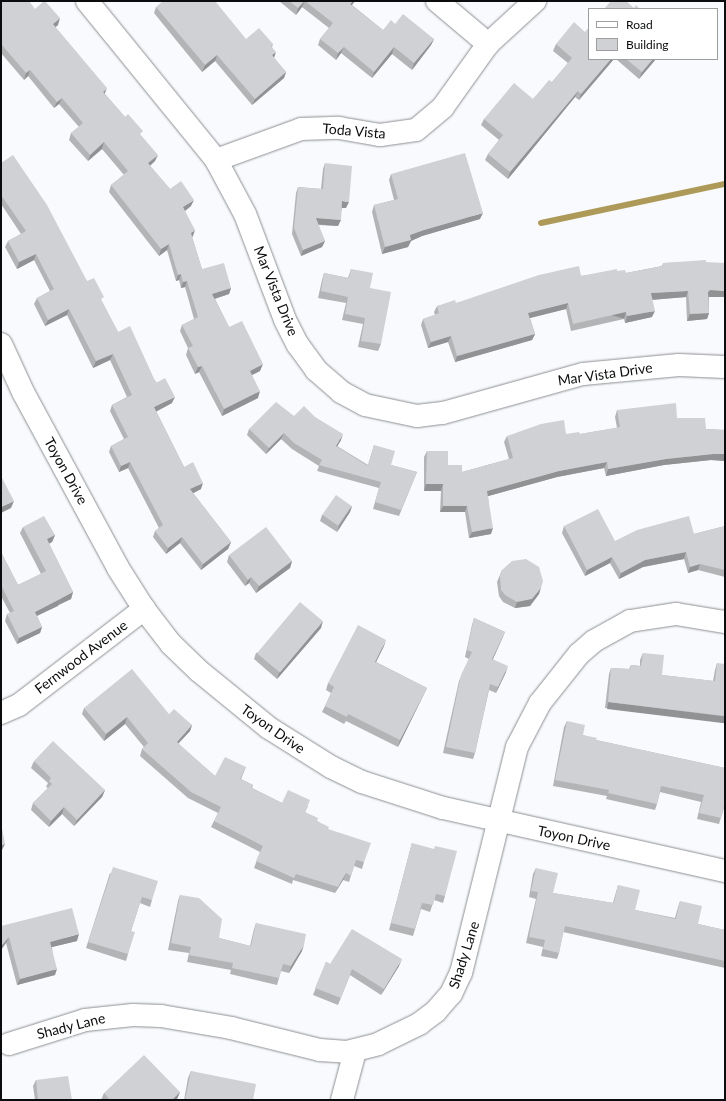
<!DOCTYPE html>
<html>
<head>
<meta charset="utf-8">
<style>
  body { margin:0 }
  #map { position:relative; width:726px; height:1101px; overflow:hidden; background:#f8fafd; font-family:Lato,sans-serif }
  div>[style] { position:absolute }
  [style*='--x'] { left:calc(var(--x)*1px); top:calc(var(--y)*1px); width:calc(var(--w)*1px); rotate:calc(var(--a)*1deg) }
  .stream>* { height:6px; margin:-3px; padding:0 3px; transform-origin:3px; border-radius:3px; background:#ae9a58 }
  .roads { filter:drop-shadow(0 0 1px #8d8f92) drop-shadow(0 0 1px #8d8f92) }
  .minor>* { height:22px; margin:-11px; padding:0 11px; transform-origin:11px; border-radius:11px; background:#fff }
  .tertiary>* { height:22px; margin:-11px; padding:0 11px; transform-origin:11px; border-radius:11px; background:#fff }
  .wall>* { inset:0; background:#b2b4b6 }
  .shaded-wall>* { inset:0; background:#919294; transform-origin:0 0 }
  .building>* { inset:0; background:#cfd1d4; transform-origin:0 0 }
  span { translate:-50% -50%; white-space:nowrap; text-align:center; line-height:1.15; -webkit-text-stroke:4px #fff; paint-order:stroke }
  .street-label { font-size:14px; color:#0b0c0d }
  .frame { position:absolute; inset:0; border:2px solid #0b0c0d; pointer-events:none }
  .legend { position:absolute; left:588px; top:8px; width:130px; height:52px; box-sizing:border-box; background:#fff; border:1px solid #9d9e9e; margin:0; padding:5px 7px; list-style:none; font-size:12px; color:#0b0c0d }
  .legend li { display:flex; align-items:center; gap:8px; height:20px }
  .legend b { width:20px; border:1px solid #9d9e9e }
</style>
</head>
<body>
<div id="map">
  <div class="stream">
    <i style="--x:541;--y:223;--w:188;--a:-12"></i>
  </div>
  <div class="roads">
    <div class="minor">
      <i style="--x:437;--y:1;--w:67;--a:40.1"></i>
      <i style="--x:216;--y:160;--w:90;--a:-20"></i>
      <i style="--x:301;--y:129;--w:38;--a:-2"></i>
      <i style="--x:339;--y:128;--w:42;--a:9.7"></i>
      <i style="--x:380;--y:135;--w:36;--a:-8"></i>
      <i style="--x:416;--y:130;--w:35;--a:-40"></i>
      <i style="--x:443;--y:107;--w:77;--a:-54.5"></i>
      <i style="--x:488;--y:44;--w:64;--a:-42.5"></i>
      <i style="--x:1;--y:344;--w:53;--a:65.4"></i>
      <i style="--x:23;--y:392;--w:200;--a:61.6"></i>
      <i style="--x:118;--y:568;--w:49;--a:57.6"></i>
      <i style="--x:144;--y:609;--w:44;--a:52.4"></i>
      <i style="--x:171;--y:644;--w:39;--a:44"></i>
      <i style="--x:199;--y:671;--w:90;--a:39.2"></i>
      <i style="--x:269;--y:728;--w:73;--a:32.2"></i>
      <i style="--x:331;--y:767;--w:34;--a:26"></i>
      <i style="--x:362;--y:782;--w:85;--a:17.8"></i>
      <i style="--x:443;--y:808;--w:289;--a:12.6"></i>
      <i style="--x:1;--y:713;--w:20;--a:-24"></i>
      <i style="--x:19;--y:705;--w:158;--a:-37.5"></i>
      <i style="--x:9;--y:1044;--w:80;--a:-17.5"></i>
      <i style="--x:85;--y:1020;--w:48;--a:-5.9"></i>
      <i style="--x:133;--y:1015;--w:28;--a:2"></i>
      <i style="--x:161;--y:1016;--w:71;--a:9.7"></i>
      <i style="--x:231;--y:1028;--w:92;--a:13.9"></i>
      <i style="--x:320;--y:1050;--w:27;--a:4"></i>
      <i style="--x:347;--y:1052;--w:32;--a:-14"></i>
      <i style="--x:378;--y:1044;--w:46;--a:-26"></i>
      <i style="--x:419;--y:1024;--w:21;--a:-37"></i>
      <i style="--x:436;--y:1011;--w:23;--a:-49"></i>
      <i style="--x:451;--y:994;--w:23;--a:-65"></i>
      <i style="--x:461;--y:973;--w:233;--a:-76.1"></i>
      <i style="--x:517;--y:747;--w:50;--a:-62.4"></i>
      <i style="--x:540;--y:703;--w:63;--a:-51.5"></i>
      <i style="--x:579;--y:654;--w:20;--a:-41"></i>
      <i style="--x:594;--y:641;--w:41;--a:-29.1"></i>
      <i style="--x:630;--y:621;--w:47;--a:-8.7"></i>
      <i style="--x:676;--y:614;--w:50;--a:9.3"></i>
      <i style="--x:342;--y:1100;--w:51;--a:-75.1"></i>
    </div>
    <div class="tertiary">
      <i style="--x:87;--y:1;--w:205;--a:50.9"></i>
      <i style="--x:216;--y:160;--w:61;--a:61.8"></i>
      <i style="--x:245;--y:214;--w:113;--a:69.3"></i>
      <i style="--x:285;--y:320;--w:28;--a:63"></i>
      <i style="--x:298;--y:345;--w:31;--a:54"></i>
      <i style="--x:316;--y:370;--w:33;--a:41"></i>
      <i style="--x:341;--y:392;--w:27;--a:28"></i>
      <i style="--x:365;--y:405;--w:53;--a:11.9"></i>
      <i style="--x:417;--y:416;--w:26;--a:-7"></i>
      <i style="--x:443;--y:413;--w:145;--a:-15.6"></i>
      <i style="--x:583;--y:374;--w:96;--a:-5.4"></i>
      <i style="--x:679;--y:365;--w:46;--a:2.5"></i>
    </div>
  </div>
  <div class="wall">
    <i style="clip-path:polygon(1px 1px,35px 9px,58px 25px,55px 27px,105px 94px,125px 117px,141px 136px,155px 161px,150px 166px,170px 189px,191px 206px,185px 211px,193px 236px,192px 237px,202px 269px,231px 288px,229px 294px,215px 299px,229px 327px,260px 371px,252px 375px,258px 398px,222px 416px,199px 372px,195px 374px,186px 355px,188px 348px,180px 331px,182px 325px,194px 319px,185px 287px,181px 288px,179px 280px,176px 281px,167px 250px,159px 256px,109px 192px,111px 185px,124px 175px,102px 149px,88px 161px,69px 140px,71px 133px,79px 127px,59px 104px,54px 108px,28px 76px,24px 80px,1px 53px)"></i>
    <i style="clip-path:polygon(279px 1px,355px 1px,352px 5px,383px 30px,395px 24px,434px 39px,431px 45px,412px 70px,392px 54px,372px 78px,341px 53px,336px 60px,318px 45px,320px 39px,329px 28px,302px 7px,296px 15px)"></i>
    <i style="clip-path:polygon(156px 7px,246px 39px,273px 44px,272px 47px,274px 58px,286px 72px,284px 78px,252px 105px,215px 61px,202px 72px,154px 13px)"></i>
    <i style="clip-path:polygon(556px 44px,614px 59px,579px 100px,575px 97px,508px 179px,485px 160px,488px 154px,499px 140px,481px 125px,484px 119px,533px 99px,552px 82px,568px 63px,553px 51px)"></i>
    <i style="clip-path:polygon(616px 59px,656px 59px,639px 79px)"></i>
    <i style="clip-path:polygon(1px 163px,87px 281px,102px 302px,118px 332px,172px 403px,156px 411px,184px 467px,201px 489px,193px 493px,231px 542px,228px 549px,201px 570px,180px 543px,166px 554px,153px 537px,155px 531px,159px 528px,128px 468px,119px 472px,109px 452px,111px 446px,124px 439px,110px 411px,112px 405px,127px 397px,110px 360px,93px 368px,67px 315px,45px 326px,34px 304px,37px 298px,50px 291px,34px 260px,17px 269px,5px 247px,8px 241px,21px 234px,1px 204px)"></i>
    <i style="clip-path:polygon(325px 163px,346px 208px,342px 208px,338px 226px,318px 225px,325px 241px,322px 247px,301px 256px,292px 234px,296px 193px,298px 187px,321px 189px,323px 169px)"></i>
    <i style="clip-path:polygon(391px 174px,480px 219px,422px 236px,411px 241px,408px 247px,382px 254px,372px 212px,374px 205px,394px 200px,389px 180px)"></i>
    <i style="clip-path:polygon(706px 262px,725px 297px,709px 297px,709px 313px,707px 319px,687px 321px,686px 297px,652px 300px,652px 317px,625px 323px,624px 319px,571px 331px,566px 309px,530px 318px,535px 334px,532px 340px,455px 362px,448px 342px,428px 348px,421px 325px,423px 319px,435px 315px,434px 312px,437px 306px,456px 303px,581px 276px,617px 271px,626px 273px,662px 266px,663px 263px)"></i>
    <i style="clip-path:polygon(351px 269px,370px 288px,381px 344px,378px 351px,358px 347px,363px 324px,342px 320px,346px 303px,318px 298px,322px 280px,324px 273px,348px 278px)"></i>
    <i style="clip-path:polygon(617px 410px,677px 418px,706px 429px,725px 430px,725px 461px,711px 460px,664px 465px,606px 476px,604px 468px,557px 477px,488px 496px,491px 534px,469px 538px,465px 512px,440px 512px,441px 491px,424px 491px,424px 457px,427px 451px,448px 465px,462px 472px,509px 459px,504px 442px,507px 436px,580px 434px,617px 428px,615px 417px)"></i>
    <i style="clip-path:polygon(294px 416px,315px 417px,341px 440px,337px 446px,368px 465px,374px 445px,391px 465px,417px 472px,399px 516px,373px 509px,379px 488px,317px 471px,319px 466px,292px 449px,281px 439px,266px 454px,247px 435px,249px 429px)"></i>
    <i style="clip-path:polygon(352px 506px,350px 512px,337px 532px,320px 521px,322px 515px)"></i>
    <i style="clip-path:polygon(564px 526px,615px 541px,694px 534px,725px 526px,725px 577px,698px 570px,688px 573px,684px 559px,643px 567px,619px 579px,610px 563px,585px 576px,562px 533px)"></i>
    <i style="clip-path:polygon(23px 527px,55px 535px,52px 542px,49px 544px,73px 592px,71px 599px,37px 616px,42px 627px,40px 633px,17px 644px,5px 621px,7px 614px,10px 613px,1px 596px,1px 552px,18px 585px,41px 574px,20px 533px)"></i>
    <i style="clip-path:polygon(229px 555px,292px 561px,290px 568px,256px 593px,249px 583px,245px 586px,227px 562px)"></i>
    <i style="clip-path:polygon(502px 570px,539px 594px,530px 606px,515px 608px,503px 602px,499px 596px,497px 582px)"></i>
    <i style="clip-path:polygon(474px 618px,505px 632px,493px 659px,506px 672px,496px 693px,489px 690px,475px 753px,473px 759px,443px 753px,459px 681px,469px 659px,465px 657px,472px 625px)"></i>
    <i style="clip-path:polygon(321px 628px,277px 679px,254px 659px,256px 653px)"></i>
    <i style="clip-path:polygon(384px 646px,376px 662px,427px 688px,424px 694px,398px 747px,346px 721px,344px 724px,322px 712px,325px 706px,331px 693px,326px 690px,328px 683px)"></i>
    <i style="clip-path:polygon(643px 653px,662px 675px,713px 681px,715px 670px,717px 663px,725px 722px,605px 708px,609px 674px,611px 668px,629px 669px,631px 665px,640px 666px,640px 660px)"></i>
    <i style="clip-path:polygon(84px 708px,169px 714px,192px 725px,190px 731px,178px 744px,215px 776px,246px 767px,241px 779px,253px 785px,252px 788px,282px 803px,308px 806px,305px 812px,328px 829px,364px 862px,362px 869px,354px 866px,349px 882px,343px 880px,335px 893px,293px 880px,292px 884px,254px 868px,260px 852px,211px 827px,218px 813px,188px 798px,140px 756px,142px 749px,144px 747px,125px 724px,104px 741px,82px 714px)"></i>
    <i style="clip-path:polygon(567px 721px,583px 735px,596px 740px,725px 768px,725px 808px,724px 808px,719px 824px,697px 819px,701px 802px,660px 792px,657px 804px,655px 810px,606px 799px,607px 796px,553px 786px,564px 727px)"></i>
    <i style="clip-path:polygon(34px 761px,105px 790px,102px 797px,74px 826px,62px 814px,49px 827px,31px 810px,33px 803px,48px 788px,46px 787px,48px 783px,31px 768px)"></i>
    <i style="clip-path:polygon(412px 843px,445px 896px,443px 903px,434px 900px,430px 912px,421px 909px,413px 936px,389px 930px,410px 850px)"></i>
    <i style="clip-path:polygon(536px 868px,553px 893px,613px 903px,616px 892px,618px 885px,635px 910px,675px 918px,678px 907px,680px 901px,698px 924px,725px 930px,725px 968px,563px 932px,559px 953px,557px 959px,541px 956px,543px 947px,526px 943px,536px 899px,529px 897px,533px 874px)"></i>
    <i style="clip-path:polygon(110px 873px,152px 900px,150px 907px,140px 903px,131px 931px,128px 954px,126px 961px,86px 948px)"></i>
    <i style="clip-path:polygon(180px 895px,219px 938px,250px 946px,254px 929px,256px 923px,302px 951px,289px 973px,281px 971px,277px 985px,230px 974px,231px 970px,187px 962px,189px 953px,168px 950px,178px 901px)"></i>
    <i style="clip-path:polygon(1px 926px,77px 941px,52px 947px,55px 975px,17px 985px,6px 943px)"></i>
    <i style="clip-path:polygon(326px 962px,330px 964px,399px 966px,381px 995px,350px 975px,338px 1005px,313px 995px)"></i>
    <i style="clip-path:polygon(191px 1071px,253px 1100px,184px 1100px,188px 1078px)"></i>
    <i style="clip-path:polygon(36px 1080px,72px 1100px,35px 1100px,33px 1086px)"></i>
    <i style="clip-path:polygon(180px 1092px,177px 1099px,176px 1100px,101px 1100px,104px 1093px)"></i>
  </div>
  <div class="shaded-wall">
    <i style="clip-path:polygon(305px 1px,302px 7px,296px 15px,298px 8px)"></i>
    <i style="clip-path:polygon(353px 1px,355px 1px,348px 10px,350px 4px)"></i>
    <i style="clip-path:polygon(60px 18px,58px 25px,51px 31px,53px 24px)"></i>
    <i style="clip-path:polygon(434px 39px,431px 45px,412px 70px,414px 63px)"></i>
    <i style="clip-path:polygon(344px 47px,341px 53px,336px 60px,338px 53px)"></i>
    <i style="clip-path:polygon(394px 47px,392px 54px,372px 78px,374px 72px)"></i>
    <i style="clip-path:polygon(276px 52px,274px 58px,272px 55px)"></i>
    <i style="clip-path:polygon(217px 55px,215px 61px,202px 72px,205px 65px)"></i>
    <i style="clip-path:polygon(611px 59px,614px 59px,579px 100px,581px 94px)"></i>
    <i style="clip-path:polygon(653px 59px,656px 59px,639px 79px,642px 72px)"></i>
    <i style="clip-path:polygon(30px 70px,28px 76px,24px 80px,26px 73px)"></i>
    <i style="clip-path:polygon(286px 72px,284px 78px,252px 105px,255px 99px)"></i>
    <i style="clip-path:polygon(107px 88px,104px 95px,103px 92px)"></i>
    <i style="clip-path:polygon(578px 91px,575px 97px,508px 179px,510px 172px)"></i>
    <i style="clip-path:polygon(62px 98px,59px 104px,54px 108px,57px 102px)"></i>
    <i style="clip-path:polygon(104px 142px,102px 149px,88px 161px,90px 155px)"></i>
    <i style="clip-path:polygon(158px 155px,155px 161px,145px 170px,148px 163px)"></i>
    <i style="clip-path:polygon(194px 200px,191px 206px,181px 214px,183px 207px)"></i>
    <i style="clip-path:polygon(342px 201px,349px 202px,346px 208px,340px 208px)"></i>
    <i style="clip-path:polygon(483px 213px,480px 219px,422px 236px,411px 241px,408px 247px,382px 254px,385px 247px,410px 235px,424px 230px)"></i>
    <i style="clip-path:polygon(316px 218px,341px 220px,338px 226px,313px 224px)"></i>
    <i style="clip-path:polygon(195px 230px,193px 236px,189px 239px,191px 233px)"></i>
    <i style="clip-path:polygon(325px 241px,322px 247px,301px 256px,303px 250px)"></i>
    <i style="clip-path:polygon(169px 244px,167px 250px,159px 256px,161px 249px)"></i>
    <i style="clip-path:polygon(36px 254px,34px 260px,17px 269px,19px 262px)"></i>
    <i style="clip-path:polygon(181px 274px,179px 280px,176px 281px,178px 275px)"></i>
    <i style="clip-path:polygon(187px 281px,185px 287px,181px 288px,183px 282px)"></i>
    <i style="clip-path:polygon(231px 288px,229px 294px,210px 300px,212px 294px)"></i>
    <i style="clip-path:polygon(710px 290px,725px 291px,725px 297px,708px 297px,708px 292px)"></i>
    <i style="clip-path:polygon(688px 291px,686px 297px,649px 300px,651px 293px)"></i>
    <i style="clip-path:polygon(568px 303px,566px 309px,526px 319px,528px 313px)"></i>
    <i style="clip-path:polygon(69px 309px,67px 315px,45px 326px,48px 320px)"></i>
    <i style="clip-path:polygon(655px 311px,652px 317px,625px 323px,627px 316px)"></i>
    <i style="left:626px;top:312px;width:7px;height:54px;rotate:106deg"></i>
    <i style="clip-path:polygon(709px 313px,707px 319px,687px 321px,690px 314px)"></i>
    <i style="clip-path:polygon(535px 334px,532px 340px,455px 362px,457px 356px)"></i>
    <i style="clip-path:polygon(451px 336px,448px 342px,428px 348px,431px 342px)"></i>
    <i style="clip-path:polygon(113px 354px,110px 360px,93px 368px,96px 361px)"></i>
    <i style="clip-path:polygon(263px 364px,260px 371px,248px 377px,250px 371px)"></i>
    <i style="clip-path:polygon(202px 366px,199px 372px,195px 374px,198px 367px)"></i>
    <i style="clip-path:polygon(260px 391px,258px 398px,222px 416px,224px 409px)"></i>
    <i style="clip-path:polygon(175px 397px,172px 403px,152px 414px,154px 407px)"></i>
    <i style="clip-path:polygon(284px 433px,281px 439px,266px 454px,269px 448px)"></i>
    <i style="clip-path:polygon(343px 434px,341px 440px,334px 452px,336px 446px)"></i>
    <i style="clip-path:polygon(713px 454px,725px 454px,725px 461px,711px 460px,664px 465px,606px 476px,608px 469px,666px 459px)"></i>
    <i style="clip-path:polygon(130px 462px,128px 468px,119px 472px,121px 466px)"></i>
    <i style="clip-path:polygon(607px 462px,604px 468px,557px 477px,485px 497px,487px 491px,559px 471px)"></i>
    <i style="clip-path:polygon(203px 483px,201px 489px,188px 496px,190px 489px)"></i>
    <i style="clip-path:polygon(426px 484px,443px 484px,441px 491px,424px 491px)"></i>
    <i style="clip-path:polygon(14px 501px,11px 508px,1px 513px,1px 507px)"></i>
    <i style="clip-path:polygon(352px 506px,350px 512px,337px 532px,339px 526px)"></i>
    <i style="clip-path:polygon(443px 506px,467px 506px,465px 512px,440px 512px)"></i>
    <i style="clip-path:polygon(493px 528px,491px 534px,469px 538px,472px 532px)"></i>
    <i style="clip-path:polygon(55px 535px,52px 542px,44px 546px,47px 539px)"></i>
    <i style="clip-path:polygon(182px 537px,180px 543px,166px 554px,168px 548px)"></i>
    <i style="clip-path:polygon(231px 542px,228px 549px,201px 570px,203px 564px)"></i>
    <i style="clip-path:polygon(686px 552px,684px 559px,643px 567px,619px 579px,621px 573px,645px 560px)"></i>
    <i style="clip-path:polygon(612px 557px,610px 563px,585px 576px,587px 570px)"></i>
    <i style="clip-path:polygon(292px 561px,290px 568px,256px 593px,259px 586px)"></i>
    <i style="clip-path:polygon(700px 564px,698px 570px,688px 573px,690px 567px)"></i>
    <i style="clip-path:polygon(251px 577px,249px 583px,245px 586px,248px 580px)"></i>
    <i style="clip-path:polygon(541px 588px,539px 594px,530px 606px,515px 608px,517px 602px)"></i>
    <i style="clip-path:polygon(73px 592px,71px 599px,58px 605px,60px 599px)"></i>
    <i style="clip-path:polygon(60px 599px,58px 606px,32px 618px,35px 612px)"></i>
    <i style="clip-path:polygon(323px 621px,321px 628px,277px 679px,279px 673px)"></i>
    <i style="clip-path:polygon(42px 627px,40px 633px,17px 644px,19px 638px)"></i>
    <i style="clip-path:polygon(505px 632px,502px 639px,490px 665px,492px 659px)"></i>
    <i style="clip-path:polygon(386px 640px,384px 646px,373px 668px,375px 662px)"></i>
    <i style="clip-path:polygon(508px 666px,506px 672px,496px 693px,498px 687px)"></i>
    <i style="clip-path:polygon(427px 688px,424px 694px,398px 747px,400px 740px)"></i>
    <i style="left:608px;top:702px;width:118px;height:7px;rotate:7deg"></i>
    <i style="clip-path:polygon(127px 717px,125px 724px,104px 741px,106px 734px)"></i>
    <i style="clip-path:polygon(192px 725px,190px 731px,174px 748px,177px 742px)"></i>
    <i style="clip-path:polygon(105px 790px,102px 797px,74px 826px,77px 820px)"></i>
    <i style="clip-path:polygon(64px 807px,62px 814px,49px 827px,51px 821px)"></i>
    <i style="clip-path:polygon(5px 844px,2px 850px,1px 851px,1px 845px)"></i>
    <i style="clip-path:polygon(346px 873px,343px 880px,335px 893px,338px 887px)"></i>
    <i style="clip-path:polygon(79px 934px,77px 941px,48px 948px,50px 942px)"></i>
    <i style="clip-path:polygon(9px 937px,6px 943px,1px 950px,1px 946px)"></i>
    <i style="clip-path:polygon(304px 945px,302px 951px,289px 973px,291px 966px)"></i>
    <i style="clip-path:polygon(402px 959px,399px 966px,381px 995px,384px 989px)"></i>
    <i style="clip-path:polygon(57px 969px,55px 975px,17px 985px,20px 979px)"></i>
    <i style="clip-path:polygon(180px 1092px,177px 1099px,176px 1100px,172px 1100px)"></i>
  </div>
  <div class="building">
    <i style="clip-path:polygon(1px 1px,29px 1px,35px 9px,44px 1px,45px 1px,60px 18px,53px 24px,107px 88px,103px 92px,125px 117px,128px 114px,143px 131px,140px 134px,158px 155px,148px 163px,170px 189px,181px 181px,194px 200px,183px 207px,195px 230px,191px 233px,202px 269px,224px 263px,231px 288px,212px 294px,229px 327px,242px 321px,263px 364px,250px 371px,260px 391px,224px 409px,202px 366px,198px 367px,188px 348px,193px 346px,182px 325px,198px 317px,187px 281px,183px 282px,181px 274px,178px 275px,169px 244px,161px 249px,111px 185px,128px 171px,104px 142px,90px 155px,71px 133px,83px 123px,62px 98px,57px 102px,30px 70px,26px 73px,1px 44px)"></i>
    <i style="clip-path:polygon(163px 1px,215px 1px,246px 39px,259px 28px,273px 44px,271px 46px,276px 52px,272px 55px,286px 72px,255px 99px,217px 55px,205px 65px,156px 7px)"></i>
    <i style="clip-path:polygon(289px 1px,304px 1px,298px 8px)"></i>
    <i style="clip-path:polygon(305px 1px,353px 1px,350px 4px,383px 30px,391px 20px,395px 24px,403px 14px,434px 39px,414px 63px,394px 47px,374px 72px,344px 47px,338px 53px,320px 39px,333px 23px)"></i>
    <i style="clip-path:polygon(611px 1px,626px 1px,634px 8px,636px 5px,640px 9px,604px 9px)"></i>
    <i style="clip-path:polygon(574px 22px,585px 32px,589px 27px,589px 59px,611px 59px,581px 94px,578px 91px,510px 172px,488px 154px,503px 135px,484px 119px,514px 83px,533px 99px,549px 80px,552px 82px,572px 58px,556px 44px)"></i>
    <i style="clip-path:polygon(626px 59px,653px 59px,642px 72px)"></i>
    <i style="clip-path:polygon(465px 153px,483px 213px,424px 230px,410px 235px,411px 240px,385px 247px,374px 205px,398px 199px,391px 174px)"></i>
    <i style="clip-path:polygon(13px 155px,47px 205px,87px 281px,94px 278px,104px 297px,101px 299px,118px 332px,130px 326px,156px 383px,165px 378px,175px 397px,154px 407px,184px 467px,193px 462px,203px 483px,190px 489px,231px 542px,203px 564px,182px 537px,168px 548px,155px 531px,163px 525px,130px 462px,121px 466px,111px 446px,128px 437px,112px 405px,132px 395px,113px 354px,96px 361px,69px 309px,48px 320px,37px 298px,54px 289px,36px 254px,19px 262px,8px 241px,26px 231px,1px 195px,1px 163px)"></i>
    <i style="clip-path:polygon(325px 163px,352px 166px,349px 202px,342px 201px,341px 220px,316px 218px,325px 241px,303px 250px,294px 228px,298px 187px,323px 189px)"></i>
    <i style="clip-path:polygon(706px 260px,706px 262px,725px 263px,725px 291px,710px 290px,708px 292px,709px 313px,690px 314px,688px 291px,651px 293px,655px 311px,627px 316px,626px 312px,573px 324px,568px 303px,528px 313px,535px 334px,457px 356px,451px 336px,431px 342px,423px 319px,439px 313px,437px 306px,455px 300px,456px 303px,539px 275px,579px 266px,581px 276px,617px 269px,617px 271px,625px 270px,626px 273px,663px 266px,663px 263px)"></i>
    <i style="clip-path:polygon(351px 269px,373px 273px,370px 288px,391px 292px,381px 344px,361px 341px,365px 318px,345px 314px,348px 297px,321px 291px,324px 273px,349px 278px)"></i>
    <i style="clip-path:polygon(276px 402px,294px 416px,304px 406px,315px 417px,343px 434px,336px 446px,368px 466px,374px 445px,395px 451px,391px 465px,417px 472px,401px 510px,375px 502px,381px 482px,319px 465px,322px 460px,294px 443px,284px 433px,269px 448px,249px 429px)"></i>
    <i style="clip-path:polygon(676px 403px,677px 418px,705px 418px,706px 429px,725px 430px,725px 454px,713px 454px,666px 459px,608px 469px,607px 462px,559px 471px,487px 491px,493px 528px,472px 532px,467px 506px,443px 506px,443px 484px,426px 484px,427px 451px,448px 451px,448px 465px,462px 465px,462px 472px,513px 458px,507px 436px,541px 424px,564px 420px,566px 434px,579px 432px,580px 434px,620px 427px,617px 410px)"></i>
    <i style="clip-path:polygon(1px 476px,14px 501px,1px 507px)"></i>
    <i style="left:336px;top:495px;width:19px;height:24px;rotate:35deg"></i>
    <i style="clip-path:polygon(598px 509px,615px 541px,637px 530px,689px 516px,694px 534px,725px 526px,725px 570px,700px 564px,690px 567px,686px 552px,645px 560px,621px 573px,612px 557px,587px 570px,564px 526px)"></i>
    <i style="clip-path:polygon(44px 516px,55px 535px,47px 539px,73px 592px,60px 599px,58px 596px,60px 599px,35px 612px,42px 627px,19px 638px,7px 614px,14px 611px,1px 585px,1px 552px,18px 585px,46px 571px,23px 527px)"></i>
    <i style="clip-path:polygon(266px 527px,292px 561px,259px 586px,251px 577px,248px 580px,229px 555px)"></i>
    <i style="clip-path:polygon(526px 559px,539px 567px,543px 581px,541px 588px,532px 599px,517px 602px,505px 595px,501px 590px,500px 576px,502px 570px,512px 561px)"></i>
    <i style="left:300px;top:602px;width:30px;height:67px;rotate:40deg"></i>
    <i style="clip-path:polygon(474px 618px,505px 632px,492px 659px,508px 666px,498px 687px,490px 684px,475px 753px,446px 747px,461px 675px,472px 652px,467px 650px)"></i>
    <i style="clip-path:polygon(358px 625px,386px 640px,375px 662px,427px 688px,400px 740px,348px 714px,347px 717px,325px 706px,334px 687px,328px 683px)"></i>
    <i style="clip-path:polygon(643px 653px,664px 655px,662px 675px,715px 681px,717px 663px,725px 664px,725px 716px,608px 702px,611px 668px,630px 669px,631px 665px,641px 666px)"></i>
    <i style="clip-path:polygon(132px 669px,169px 714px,174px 709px,192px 725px,177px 742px,215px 776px,225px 757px,246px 767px,240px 779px,253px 785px,251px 788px,282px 803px,288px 790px,310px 800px,305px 812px,318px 818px,317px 821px,329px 827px,328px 829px,371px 843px,364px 862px,356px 860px,351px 876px,346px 873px,338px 887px,296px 874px,294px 878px,256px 861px,263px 846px,214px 821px,221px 807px,191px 792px,142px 749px,148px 743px,127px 717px,106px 734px,84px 708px)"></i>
    <i style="clip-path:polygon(567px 721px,585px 725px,583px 735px,597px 738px,596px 740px,725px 768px,725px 802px,721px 818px,699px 813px,704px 795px,661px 786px,657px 804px,608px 793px,609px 790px,555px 780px)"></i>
    <i style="clip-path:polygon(53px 741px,105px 790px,77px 820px,64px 807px,51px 821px,33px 803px,52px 784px,49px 781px,51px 778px,34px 761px)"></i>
    <i style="clip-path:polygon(1px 823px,5px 844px,1px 845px)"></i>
    <i style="clip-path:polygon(412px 843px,434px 849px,435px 846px,457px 851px,445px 896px,436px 894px,433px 905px,422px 903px,415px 929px,391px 923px)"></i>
    <i style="clip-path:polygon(113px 867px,158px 881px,152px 900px,142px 897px,131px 931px,135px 932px,128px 954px,88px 942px)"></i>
    <i style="clip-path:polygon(536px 868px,558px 873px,553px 893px,614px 903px,618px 885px,640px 890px,635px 910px,676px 919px,680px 901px,702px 906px,698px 924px,725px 930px,725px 961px,565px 926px,559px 953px,543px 949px,545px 940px,529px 937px,538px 892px,531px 891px)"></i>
    <i style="clip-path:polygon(180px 895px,199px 898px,222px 919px,219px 938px,251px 946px,256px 923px,306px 934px,304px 945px,291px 966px,283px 964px,279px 978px,232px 968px,233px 963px,189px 955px,191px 947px,171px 943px)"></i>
    <i style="clip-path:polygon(72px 908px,79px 934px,50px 942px,57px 969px,20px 979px,9px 937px,1px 946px,1px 926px)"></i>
    <i style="clip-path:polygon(352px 929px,402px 959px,384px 989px,352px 969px,341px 998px,315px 988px,326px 962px,330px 964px)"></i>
    <i style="clip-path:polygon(144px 1055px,180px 1092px,172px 1100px,110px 1100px,104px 1093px)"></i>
    <i style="clip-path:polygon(191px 1071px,256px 1084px,253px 1100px,185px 1100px)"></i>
    <i style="clip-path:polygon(68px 1076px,72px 1100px,38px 1100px,36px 1080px)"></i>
  </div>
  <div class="street-label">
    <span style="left:354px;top:131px;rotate:5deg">Toda Vista</span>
    <span style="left:276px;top:291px;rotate:68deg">Mar Vista Drive</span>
    <span style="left:605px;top:374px;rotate:-8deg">Mar Vista Drive</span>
    <span style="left:66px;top:471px;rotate:61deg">Toyon Drive</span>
    <span style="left:81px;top:657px;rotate:-37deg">Fernwood Avenue</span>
    <span style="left:273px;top:729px;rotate:35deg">Toyon Drive</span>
    <span style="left:574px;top:838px;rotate:12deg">Toyon Drive</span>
    <span style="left:464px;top:955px;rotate:-72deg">Shady Lane</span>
    <span style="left:71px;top:1026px;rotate:-14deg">Shady Lane</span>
  </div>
  <div class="frame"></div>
  <ul class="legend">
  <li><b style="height:5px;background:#fff"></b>Road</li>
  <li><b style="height:11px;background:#cfd1d4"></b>Building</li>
  </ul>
</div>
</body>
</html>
